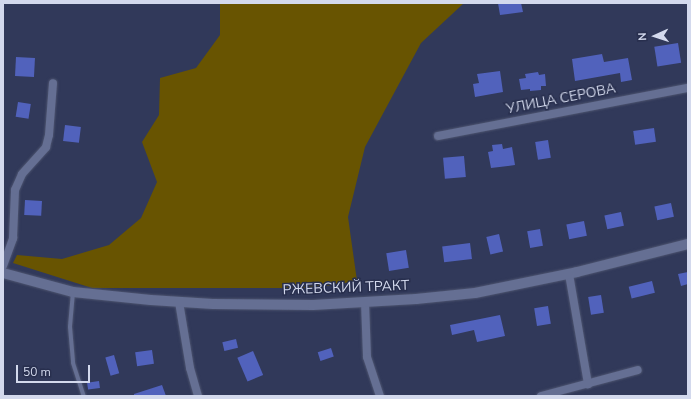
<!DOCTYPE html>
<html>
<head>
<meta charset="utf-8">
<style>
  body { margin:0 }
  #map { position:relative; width:691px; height:399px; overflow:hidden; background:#31395a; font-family:"Nunito Sans",sans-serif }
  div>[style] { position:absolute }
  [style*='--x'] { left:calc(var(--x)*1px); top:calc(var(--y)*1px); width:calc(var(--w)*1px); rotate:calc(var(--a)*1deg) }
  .green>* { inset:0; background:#685401 }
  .building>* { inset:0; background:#5162bc; transform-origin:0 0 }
  .roads { filter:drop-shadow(0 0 1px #4d546f) drop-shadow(0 0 1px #4d546f) }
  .service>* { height:4px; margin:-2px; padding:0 2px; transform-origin:2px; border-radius:2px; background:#656f93 }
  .minor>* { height:8px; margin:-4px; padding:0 4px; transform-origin:4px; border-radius:4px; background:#656f93 }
  .secondary>* { height:10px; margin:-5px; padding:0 5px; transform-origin:5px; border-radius:5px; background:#656f93 }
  span { translate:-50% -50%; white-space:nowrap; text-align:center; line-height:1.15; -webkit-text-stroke:3px #282f4e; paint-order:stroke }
  .street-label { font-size:14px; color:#d3d9ed }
  .frame { position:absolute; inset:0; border:4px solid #d3d9ed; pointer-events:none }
  .north { position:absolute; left:635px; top:16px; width:40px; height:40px; -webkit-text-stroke:3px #282f4e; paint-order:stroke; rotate:267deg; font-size:11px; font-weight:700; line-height:16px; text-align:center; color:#d3d9ed }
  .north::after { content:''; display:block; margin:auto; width:14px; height:18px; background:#d3d9ed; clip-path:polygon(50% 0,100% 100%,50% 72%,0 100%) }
  .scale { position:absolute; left:16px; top:365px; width:74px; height:18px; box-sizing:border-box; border:2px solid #d3d9ed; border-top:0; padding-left:5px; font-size:12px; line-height:14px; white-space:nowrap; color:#d3d9ed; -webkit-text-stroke:3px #282f4e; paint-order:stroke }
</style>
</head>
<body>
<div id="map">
  <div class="green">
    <i style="clip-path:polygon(220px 3px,464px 3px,421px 43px,365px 147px,348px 217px,357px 281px,313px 288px,92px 288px,13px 263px,17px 255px,62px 259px,109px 245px,141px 218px,157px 182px,142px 142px,159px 115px,160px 78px,196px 68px,220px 35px)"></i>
  </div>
  <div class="building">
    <i style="clip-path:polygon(498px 3px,521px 3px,523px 12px,500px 15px)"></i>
    <i style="left:678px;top:43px;width:20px;height:24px;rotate:81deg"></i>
    <i style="clip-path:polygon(602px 54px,604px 62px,628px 58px,632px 80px,621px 82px,620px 73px,575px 81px,572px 59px)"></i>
    <i style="left:16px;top:57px;width:19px;height:19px;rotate:3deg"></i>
    <i style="clip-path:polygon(500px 71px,503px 92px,475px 97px,473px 84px,479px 83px,477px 74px)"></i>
    <i style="clip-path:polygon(538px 72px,539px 75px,545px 74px,546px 86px,541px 86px,541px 90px,530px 91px,530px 89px,521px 90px,519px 79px,526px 78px,525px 74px)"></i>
    <i style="left:18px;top:102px;width:13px;height:15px;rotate:9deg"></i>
    <i style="left:65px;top:125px;width:16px;height:16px;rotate:7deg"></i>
    <i style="left:654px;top:128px;width:14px;height:21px;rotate:82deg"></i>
    <i style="left:548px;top:140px;width:18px;height:13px;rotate:81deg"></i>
    <i style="clip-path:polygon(502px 144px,503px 149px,512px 147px,515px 165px,491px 168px,488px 152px,493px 151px,492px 145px)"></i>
    <i style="left:464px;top:156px;width:21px;height:21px;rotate:85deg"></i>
    <i style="left:25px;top:200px;width:17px;height:15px;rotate:3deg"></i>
    <i style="left:671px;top:203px;width:14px;height:17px;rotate:78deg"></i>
    <i style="left:621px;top:212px;width:14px;height:17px;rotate:78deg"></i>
    <i style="left:584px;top:221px;width:15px;height:18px;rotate:79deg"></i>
    <i style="left:540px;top:229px;width:17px;height:13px;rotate:80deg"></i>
    <i style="left:499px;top:234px;width:18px;height:13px;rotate:77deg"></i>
    <i style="left:470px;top:243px;width:16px;height:28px;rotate:83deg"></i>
    <i style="left:406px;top:250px;width:18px;height:20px;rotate:81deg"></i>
    <i style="clip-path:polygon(688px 272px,688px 284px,681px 286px,678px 274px)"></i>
    <i style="left:652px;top:281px;width:12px;height:24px;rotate:76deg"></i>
    <i style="left:601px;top:295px;width:18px;height:13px;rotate:81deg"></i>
    <i style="left:548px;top:306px;width:18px;height:14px;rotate:81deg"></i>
    <i style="clip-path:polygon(500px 315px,505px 336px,477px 342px,474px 330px,452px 335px,450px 325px)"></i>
    <i style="left:236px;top:339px;width:9px;height:14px;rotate:77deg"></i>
    <i style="left:331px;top:348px;width:9px;height:14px;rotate:72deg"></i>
    <i style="left:152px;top:350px;width:14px;height:17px;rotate:82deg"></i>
    <i style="left:253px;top:351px;width:26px;height:17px;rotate:67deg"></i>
    <i style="left:114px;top:355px;width:19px;height:9px;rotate:74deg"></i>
    <i style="left:99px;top:381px;width:7px;height:12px;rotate:82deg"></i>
    <i style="clip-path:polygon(162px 385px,166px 396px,134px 396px,134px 394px)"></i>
  </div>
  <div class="roads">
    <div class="service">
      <i style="--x:73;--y:292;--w:35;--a:95"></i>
      <i style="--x:70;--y:327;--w:36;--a:85"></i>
      <i style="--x:73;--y:363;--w:35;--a:72"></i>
    </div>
    <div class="minor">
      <i style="--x:438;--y:136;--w:255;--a:-10.9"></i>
      <i style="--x:3;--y:266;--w:30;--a:-70"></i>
      <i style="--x:13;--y:238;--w:48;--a:-87.6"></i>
      <i style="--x:15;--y:190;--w:17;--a:-66"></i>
      <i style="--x:22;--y:174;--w:36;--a:-48"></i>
      <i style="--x:46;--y:147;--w:12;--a:-76"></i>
      <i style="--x:49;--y:135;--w:52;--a:-85.6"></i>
      <i style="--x:569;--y:274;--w:112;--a:80.2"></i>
      <i style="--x:179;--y:302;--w:67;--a:80.5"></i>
      <i style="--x:190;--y:368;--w:29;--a:74"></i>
      <i style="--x:365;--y:302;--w:55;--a:87.9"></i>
      <i style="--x:367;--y:357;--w:41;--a:71.6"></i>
      <i style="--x:541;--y:396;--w:100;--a:-15"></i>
    </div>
    <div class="secondary">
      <i style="--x:3;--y:273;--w:73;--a:15.2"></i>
      <i style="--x:73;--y:292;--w:78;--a:5.9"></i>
      <i style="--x:151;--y:300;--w:62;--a:3.7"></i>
      <i style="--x:213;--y:304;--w:100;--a:0.6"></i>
      <i style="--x:313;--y:305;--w:103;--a:-3.3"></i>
      <i style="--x:416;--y:299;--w:59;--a:-5.8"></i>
      <i style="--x:475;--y:293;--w:104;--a:-11.6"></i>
      <i style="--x:577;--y:272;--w:114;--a:-14.2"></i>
    </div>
  </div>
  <div class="street-label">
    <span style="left:561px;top:99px;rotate:-11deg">УЛИЦА СЕРОВА</span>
    <span style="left:346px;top:288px;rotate:-2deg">РЖЕВСКИЙ ТРАКТ</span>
  </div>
  <div class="frame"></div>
  <div class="north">N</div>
  <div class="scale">50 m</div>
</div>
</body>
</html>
